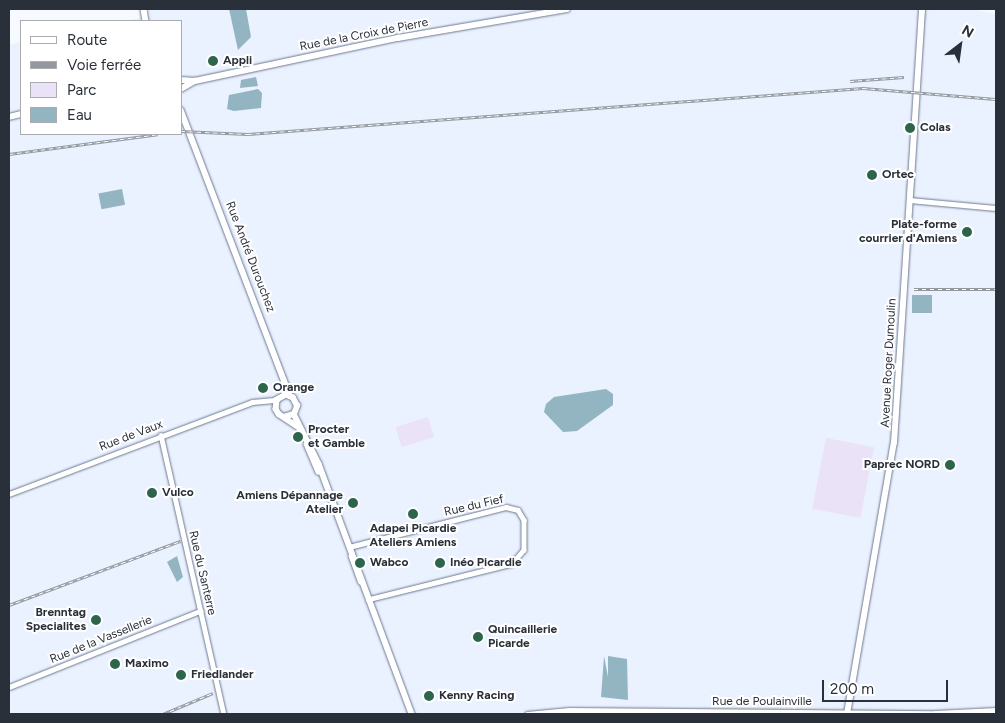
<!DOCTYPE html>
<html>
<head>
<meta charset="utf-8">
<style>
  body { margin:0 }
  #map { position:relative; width:1005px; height:723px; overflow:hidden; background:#f6f9fe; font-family:Figtree,sans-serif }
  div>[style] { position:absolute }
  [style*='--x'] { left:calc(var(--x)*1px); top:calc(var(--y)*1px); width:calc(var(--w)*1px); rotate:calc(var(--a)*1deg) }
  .built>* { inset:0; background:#eaf1ff }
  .green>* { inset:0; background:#eae2f7; transform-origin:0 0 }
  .water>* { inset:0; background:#93b5c2; transform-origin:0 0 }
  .roads { filter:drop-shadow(0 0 1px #6c7990) drop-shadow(0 0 1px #6c7990) }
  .minor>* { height:4.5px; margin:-2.25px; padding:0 2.25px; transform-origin:2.25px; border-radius:2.25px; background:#fff }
  .major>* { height:5.5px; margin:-2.75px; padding:0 2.75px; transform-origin:2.75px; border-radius:2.75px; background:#fff }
  .rail>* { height:3px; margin-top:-1.5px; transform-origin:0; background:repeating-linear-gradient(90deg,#fff 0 4px,#93989f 0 8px); box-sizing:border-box; border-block:1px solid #93989f }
  .dots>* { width:14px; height:14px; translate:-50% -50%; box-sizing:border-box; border:2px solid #fff; border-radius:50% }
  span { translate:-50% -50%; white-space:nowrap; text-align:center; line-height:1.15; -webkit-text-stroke:4px #fff; paint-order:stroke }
  .street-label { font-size:12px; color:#2a303a }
  .poi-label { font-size:12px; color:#2a303a; font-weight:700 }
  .left { translate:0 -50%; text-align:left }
  .right { translate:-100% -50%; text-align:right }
  .frame { position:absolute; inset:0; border:10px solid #2a303a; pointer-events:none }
  .legend { position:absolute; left:20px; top:20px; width:162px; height:115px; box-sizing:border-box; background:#fff; border:1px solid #aaacb0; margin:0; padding:6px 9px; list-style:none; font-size:15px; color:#2a303a }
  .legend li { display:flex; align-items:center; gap:10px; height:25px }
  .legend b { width:25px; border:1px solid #aaacb0 }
  .north { position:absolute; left:935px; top:20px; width:50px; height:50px; -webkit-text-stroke:4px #fff; paint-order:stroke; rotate:30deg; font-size:14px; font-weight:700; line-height:20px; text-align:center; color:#2a303a }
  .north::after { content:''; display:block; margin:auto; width:18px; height:22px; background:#2a303a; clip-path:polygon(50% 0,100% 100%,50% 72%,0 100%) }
  .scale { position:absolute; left:822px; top:680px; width:126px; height:22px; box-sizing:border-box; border:2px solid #2a303a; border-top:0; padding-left:6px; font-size:15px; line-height:18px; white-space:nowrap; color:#2a303a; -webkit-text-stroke:4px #fff; paint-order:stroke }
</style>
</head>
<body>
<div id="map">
  <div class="built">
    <i style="clip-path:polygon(148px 9px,971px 9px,996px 14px,996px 714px,9px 714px,9px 45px,21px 42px,21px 134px,181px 134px,181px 21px,125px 21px,150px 16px)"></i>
  </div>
  <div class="green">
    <i style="left:428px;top:417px;width:21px;height:34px;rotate:73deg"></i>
    <i style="left:826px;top:438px;width:49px;height:72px;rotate:11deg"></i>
  </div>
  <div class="water">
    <i style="clip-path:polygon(229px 9px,246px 9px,251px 37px,238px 50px)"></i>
    <i style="clip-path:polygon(256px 77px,258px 86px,240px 88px,241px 80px)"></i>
    <i style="clip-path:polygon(258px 89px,262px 93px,261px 108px,234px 111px,227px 109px,229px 95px)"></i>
    <i style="left:122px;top:189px;width:16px;height:24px;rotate:79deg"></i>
    <i style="left:912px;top:295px;width:20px;height:18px"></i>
    <i style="clip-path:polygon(606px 389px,613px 394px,613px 405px,577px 431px,563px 432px,544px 412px,546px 404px,554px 397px)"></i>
    <i style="clip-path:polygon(177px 556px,183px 577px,177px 582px,167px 562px)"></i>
    <i style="clip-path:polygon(604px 656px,608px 677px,608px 656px,627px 659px,628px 700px,601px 697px)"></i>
  </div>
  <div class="roads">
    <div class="minor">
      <i style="--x:909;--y:200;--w:87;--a:5.3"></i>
      <i style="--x:161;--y:435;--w:286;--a:77.3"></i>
      <i style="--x:9;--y:494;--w:260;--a:-20.7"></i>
      <i style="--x:252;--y:402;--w:25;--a:-5"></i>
      <i style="--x:349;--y:547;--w:162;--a:-14.3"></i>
      <i style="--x:506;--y:507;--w:12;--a:14"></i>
      <i style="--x:518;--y:510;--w:12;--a:59"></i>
      <i style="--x:524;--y:520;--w:30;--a:90"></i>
      <i style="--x:524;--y:550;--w:18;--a:131"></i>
      <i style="--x:512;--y:564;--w:148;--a:166"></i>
      <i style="--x:9;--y:687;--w:206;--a:-21.7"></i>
      <i style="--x:527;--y:714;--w:42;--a:-5.4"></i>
      <i style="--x:569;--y:710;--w:366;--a:0.5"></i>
      <i style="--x:935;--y:713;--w:61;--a:-2.8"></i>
    </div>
    <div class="major">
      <i style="--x:144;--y:9;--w:12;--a:81"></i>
      <i style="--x:181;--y:80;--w:14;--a:4"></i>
      <i style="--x:195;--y:81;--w:208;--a:-12"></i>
      <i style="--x:398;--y:38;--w:171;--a:-9.7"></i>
      <i style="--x:181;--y:89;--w:16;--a:-30"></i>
      <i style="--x:181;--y:110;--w:306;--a:69.1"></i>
      <i style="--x:9;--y:117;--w:12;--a:-14"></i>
      <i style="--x:294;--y:414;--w:56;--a:63.4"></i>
      <i style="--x:319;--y:464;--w:267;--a:69.6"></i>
      <i style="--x:284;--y:417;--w:10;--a:-17"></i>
      <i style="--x:294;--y:414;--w:9;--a:-69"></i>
      <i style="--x:297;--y:406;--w:9;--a:-117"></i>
      <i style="--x:293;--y:398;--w:8;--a:-157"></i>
      <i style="--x:286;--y:395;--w:10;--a:151"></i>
      <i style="--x:277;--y:400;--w:9;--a:96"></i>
      <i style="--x:276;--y:409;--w:6;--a:59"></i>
      <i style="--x:279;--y:414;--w:23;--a:34"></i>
      <i style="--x:307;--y:444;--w:30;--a:67"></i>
      <i style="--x:352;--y:556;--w:27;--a:70"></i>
      <i style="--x:847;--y:714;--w:275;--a:-80.2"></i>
      <i style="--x:894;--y:443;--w:435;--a:-86.3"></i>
    </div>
  </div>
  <div class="rail">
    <i style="--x:850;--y:81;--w:54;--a:-4.2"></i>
    <i style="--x:181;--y:131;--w:67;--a:2.6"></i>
    <i style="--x:248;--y:134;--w:617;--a:-4.28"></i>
    <i style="--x:863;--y:88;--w:133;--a:4.7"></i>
    <i style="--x:9;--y:154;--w:150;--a:-7.6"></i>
    <i style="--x:914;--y:289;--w:82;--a:0"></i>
    <i style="--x:9;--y:605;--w:183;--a:-20.5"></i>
    <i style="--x:163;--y:714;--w:54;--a:-22.8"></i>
  </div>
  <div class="dots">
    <i style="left:213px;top:61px;background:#2c644c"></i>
    <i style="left:910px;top:128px;background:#2c644c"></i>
    <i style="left:872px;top:175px;background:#2c644c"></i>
    <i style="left:967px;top:232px;background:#2c644c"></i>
    <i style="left:263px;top:388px;background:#2c644c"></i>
    <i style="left:298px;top:437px;background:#2c644c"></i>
    <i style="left:950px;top:465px;background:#2c644c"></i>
    <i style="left:152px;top:493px;background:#2c644c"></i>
    <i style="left:353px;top:503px;background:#2c644c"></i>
    <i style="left:413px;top:514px;background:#2c644c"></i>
    <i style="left:360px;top:563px;background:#2c644c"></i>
    <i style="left:440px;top:563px;background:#2c644c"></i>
    <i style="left:96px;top:620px;background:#2c644c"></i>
    <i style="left:478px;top:637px;background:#2c644c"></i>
    <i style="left:115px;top:664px;background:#2c644c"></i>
    <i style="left:181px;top:675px;background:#2c644c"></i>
    <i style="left:429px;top:696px;background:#2c644c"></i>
  </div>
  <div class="street-label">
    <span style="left:364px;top:35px;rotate:-11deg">Rue de la Croix de Pierre</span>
    <span style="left:250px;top:257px;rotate:69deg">Rue André Durouchez</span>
    <span style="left:889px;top:363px;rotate:-87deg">Avenue Roger Dumoulin</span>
    <span style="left:131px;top:436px;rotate:-21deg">Rue de Vaux</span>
    <span style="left:474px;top:506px;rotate:-13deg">Rue du Fief</span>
    <span style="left:202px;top:573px;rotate:77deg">Rue du Santerre</span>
    <span style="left:101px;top:640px;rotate:-22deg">Rue de la Vassellerie</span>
    <span style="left:762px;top:702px">Rue de Poulainville</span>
  </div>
  <div class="poi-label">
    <span class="left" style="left:223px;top:61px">Appli</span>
    <span class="left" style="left:920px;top:128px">Colas</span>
    <span class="left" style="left:882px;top:175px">Ortec</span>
    <span class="right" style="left:957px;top:232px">Plate-forme<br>courrier d'Amiens</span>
    <span class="left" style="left:273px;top:388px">Orange</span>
    <span class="left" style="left:308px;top:437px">Procter<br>et Gamble</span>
    <span class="right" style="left:940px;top:465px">Paprec NORD</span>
    <span class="left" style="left:162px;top:493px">Vulco</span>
    <span class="right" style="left:343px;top:503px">Amiens Dépannage<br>Atelier</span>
    <span style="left:413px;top:536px">Adapei Picardie<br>Ateliers Amiens</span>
    <span class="left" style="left:370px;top:563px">Wabco</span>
    <span class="left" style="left:450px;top:563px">Inéo Picardie</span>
    <span class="right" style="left:86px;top:620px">Brenntag<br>Specialites</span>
    <span class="left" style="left:488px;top:637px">Quincaillerie<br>Picarde</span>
    <span class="left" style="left:125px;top:664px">Maximo</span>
    <span class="left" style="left:191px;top:675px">Friedlander</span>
    <span class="left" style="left:439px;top:696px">Kenny Racing</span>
  </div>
  <div class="frame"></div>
  <ul class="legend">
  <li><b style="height:6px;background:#fff"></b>Route</li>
  <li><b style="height:6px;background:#93989f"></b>Voie ferrée</li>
  <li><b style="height:14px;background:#eae2f7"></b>Parc</li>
  <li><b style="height:14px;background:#93b5c2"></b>Eau</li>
  </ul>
  <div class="north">N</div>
  <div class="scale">200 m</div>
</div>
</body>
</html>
